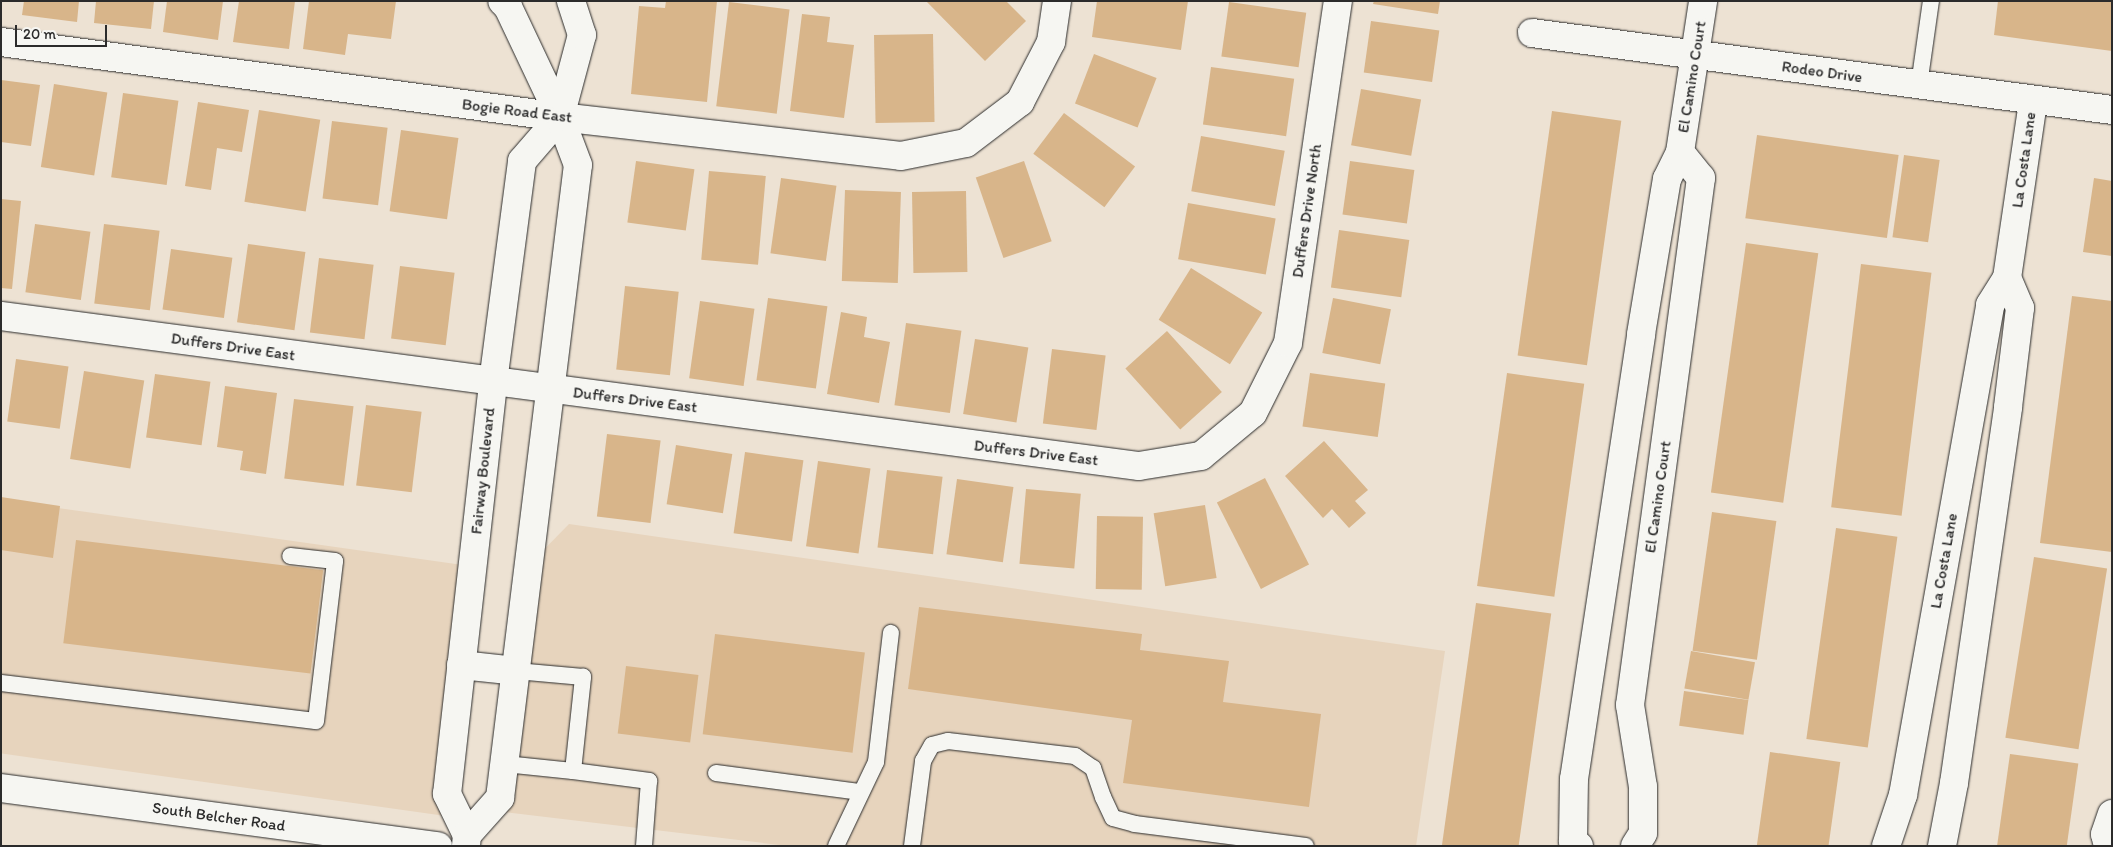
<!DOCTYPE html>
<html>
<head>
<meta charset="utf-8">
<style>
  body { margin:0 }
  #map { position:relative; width:2113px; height:847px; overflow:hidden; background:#ede2d3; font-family:Itim,sans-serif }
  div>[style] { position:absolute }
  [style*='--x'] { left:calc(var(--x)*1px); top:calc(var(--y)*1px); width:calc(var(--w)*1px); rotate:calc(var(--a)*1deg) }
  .built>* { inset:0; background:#e7d4bd; transform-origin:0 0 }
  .building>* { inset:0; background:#d8b58a; transform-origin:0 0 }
  .roads { filter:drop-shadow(0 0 1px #2b2b2b) drop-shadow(0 0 1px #2b2b2b) }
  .lane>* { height:16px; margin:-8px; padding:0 8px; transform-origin:8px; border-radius:8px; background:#f6f6f2 }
  .street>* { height:28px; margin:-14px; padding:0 14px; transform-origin:14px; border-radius:14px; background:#f6f6f2 }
  .secondary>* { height:28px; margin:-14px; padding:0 14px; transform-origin:14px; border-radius:14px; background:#f6f6f2 }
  span { translate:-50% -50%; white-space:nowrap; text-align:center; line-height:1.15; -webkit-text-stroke:5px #f6f6f2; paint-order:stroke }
  .street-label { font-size:16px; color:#2b2b2b }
  .frame { position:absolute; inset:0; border:2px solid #2b2b2b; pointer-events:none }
  .scale { position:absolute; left:15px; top:25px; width:92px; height:22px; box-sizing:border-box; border:2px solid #2b2b2b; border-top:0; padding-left:6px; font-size:15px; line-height:18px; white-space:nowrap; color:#2b2b2b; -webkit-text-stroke:4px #f6f6f2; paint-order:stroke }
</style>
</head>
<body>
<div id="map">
  <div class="built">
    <i style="left:1px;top:500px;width:486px;height:251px;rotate:8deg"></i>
    <i style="clip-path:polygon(569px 524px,1445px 651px,1416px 846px,788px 846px,488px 810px,523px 571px)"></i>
  </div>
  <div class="building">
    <i style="clip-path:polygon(24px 1px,79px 1px,77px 22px,22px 15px)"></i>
    <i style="clip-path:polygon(96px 1px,154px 1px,151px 29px,94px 23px)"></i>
    <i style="clip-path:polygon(167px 1px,223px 1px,218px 40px,163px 32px)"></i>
    <i style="clip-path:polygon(239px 1px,295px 1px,289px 49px,233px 42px)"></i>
    <i style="clip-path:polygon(309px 1px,396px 1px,391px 39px,348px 34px,345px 55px,303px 49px)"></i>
    <i style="clip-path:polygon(666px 1px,717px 1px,707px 102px,631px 94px,639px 6px,665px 8px)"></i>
    <i style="clip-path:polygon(926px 1px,1006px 1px,1026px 21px,985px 61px)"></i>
    <i style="clip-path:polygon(1097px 1px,1188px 1px,1181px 50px,1092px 37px)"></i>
    <i style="clip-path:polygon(1374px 1px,1440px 1px,1438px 14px,1373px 4px)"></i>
    <i style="clip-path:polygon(1998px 1px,2112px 1px,2112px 51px,1994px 35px)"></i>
    <i style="left:729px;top:2px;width:61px;height:105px;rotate:7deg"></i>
    <i style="left:1229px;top:2px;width:78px;height:55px;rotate:8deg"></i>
    <i style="clip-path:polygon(802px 14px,830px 17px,827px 42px,854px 45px,844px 118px,790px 111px)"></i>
    <i style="left:1371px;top:21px;width:69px;height:52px;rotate:8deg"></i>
    <i style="left:933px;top:34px;width:88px;height:59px;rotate:89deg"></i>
    <i style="left:1094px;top:54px;width:67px;height:53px;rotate:21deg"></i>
    <i style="left:1211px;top:67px;width:84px;height:58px;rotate:8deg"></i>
    <i style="clip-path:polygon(1px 80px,40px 85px,31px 146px,1px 142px)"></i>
    <i style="left:54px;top:84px;width:54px;height:84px;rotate:9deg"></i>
    <i style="left:1361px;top:89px;width:61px;height:57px;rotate:10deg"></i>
    <i style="left:123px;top:93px;width:56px;height:85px;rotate:8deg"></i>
    <i style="clip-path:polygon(198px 102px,249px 110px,242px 152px,217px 148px,211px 190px,185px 186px)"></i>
    <i style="left:259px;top:110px;width:62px;height:93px;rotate:9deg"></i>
    <i style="left:1552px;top:111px;width:70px;height:247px;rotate:8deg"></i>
    <i style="left:1064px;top:113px;width:89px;height:51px;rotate:37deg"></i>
    <i style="left:332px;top:121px;width:56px;height:78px;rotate:7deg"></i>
    <i style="left:401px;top:130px;width:58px;height:82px;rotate:8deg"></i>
    <i style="left:1757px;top:135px;width:143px;height:84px;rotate:8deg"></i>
    <i style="left:1201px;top:136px;width:85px;height:56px;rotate:10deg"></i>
    <i style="left:1904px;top:155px;width:36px;height:83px;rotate:8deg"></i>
    <i style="left:636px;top:161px;width:59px;height:62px;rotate:8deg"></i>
    <i style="left:1024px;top:161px;width:85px;height:51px;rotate:71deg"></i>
    <i style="left:1350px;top:161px;width:65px;height:54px;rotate:8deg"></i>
    <i style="left:709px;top:171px;width:57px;height:89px;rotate:5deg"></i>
    <i style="left:781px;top:178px;width:56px;height:76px;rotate:8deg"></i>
    <i style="clip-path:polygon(2094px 178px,2112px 181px,2112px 256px,2083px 252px)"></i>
    <i style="left:845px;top:190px;width:56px;height:91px;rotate:2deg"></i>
    <i style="left:966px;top:191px;width:81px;height:54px;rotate:89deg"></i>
    <i style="clip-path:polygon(1px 199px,21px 201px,12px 289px,1px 288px)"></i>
    <i style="left:1188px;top:203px;width:89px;height:57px;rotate:10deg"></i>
    <i style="left:35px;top:224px;width:56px;height:69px;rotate:8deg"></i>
    <i style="left:104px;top:224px;width:56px;height:80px;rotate:7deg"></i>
    <i style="left:1339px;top:230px;width:71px;height:58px;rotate:8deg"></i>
    <i style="left:1746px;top:243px;width:73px;height:252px;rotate:8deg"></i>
    <i style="left:248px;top:244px;width:58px;height:79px;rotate:8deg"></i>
    <i style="left:171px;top:249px;width:62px;height:61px;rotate:8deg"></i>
    <i style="left:319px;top:258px;width:55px;height:75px;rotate:7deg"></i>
    <i style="left:1861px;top:264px;width:71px;height:245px;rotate:7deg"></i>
    <i style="left:400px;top:266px;width:55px;height:73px;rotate:7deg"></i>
    <i style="left:1191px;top:268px;width:84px;height:61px;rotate:32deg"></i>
    <i style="left:625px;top:286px;width:54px;height:84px;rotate:6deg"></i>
    <i style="clip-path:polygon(2072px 296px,2112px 301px,2112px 552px,2040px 543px)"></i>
    <i style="left:768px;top:298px;width:60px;height:83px;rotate:8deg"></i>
    <i style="left:1333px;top:298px;width:59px;height:56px;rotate:11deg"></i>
    <i style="left:700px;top:301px;width:55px;height:78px;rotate:8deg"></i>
    <i style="clip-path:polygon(841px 312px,867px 317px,864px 337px,890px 342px,879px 403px,827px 394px)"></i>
    <i style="left:906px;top:323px;width:56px;height:83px;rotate:8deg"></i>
    <i style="left:1167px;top:331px;width:82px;height:56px;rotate:48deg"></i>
    <i style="left:975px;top:339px;width:54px;height:76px;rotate:9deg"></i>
    <i style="left:1052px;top:349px;width:54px;height:75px;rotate:7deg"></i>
    <i style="left:16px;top:359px;width:53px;height:63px;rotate:8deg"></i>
    <i style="left:84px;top:371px;width:61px;height:89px;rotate:9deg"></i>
    <i style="left:1310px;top:373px;width:76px;height:54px;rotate:8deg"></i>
    <i style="left:1507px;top:373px;width:78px;height:215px;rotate:8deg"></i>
    <i style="left:155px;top:374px;width:56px;height:64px;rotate:8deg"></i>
    <i style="clip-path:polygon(225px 386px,277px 393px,266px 474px,240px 470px,243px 451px,217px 447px)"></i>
    <i style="left:294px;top:399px;width:60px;height:80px;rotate:7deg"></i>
    <i style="left:366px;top:405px;width:56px;height:81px;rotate:7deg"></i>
    <i style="left:607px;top:434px;width:54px;height:83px;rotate:7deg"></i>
    <i style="clip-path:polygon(1324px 441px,1368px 490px,1355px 501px,1366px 513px,1349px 528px,1332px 509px,1323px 518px,1285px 476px)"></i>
    <i style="left:676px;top:445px;width:57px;height:60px;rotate:9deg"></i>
    <i style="left:745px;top:452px;width:59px;height:82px;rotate:8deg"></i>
    <i style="left:818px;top:461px;width:53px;height:86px;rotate:8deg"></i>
    <i style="left:887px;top:470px;width:56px;height:78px;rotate:7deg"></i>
    <i style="left:1265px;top:478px;width:97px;height:54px;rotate:63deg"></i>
    <i style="left:957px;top:479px;width:57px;height:76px;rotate:8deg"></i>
    <i style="left:1026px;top:489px;width:55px;height:75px;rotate:5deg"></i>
    <i style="clip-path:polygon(1px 497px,60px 506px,53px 558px,1px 550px)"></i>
    <i style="left:1205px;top:505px;width:74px;height:52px;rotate:81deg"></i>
    <i style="left:1712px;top:512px;width:65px;height:140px;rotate:8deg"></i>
    <i style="left:1097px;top:516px;width:46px;height:73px;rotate:1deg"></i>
    <i style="left:1836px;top:528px;width:62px;height:213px;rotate:8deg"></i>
    <i style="left:76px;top:540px;width:249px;height:104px;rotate:7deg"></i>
    <i style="left:2034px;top:557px;width:74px;height:183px;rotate:9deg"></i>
    <i style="left:1476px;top:603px;width:76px;height:245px;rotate:8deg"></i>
    <i style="clip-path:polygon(919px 607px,1142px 634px,1140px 650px,1229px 661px,1223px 702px,1321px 714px,1309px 807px,1123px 783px,1132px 720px,908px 689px)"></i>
    <i style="left:715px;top:634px;width:151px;height:101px;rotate:7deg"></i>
    <i style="left:1691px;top:651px;width:65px;height:38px;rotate:10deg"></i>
    <i style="left:626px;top:666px;width:73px;height:68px;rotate:7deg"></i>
    <i style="left:1684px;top:691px;width:65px;height:35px;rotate:8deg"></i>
    <i style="left:1770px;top:752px;width:71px;height:95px;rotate:8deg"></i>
    <i style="left:2010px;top:754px;width:69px;height:93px;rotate:8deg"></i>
  </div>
  <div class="roads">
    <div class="lane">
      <i style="--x:1919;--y:85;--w:85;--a:-81.9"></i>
      <i style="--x:1;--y:683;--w:317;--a:6.9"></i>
      <i style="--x:316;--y:721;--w:161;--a:-83.2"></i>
      <i style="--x:335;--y:561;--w:45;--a:-173.7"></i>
      <i style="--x:505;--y:764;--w:68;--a:5.9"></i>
      <i style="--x:573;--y:771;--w:95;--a:-83.9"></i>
      <i style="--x:583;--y:677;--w:67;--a:-174.9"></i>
      <i style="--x:573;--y:771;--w:77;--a:7.5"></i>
      <i style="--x:649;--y:781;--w:65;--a:94.4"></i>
      <i style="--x:716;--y:773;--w:146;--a:7.5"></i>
      <i style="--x:836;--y:846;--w:93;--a:-64.5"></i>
      <i style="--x:876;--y:762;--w:130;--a:-83.4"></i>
      <i style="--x:912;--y:846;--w:86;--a:-82.6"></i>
      <i style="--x:923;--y:761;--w:18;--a:-61"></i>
      <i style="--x:932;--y:745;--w:16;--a:-14"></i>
      <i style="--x:948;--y:741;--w:128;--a:6.7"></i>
      <i style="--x:1075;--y:756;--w:22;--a:34"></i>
      <i style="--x:1093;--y:768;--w:31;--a:71"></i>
      <i style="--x:1103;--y:797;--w:23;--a:65"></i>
      <i style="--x:1113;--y:818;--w:23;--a:15"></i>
      <i style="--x:1135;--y:824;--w:172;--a:7.3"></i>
    </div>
    <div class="street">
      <i style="--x:1532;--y:33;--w:585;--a:7.56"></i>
      <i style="--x:1;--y:42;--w:564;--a:7.64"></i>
      <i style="--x:560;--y:117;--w:343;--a:6.5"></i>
      <i style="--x:901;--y:156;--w:66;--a:-11.3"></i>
      <i style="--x:966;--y:143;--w:68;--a:-37.2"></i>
      <i style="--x:1020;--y:102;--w:68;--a:-62.7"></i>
      <i style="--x:1051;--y:42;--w:41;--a:-81.7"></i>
      <i style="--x:1;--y:316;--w:1148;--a:7.51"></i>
      <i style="--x:1139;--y:466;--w:63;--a:-9.2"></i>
      <i style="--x:1201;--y:456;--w:67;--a:-39.6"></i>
      <i style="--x:1253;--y:413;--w:78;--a:-63.4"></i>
      <i style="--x:1288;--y:343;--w:346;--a:-81.7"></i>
      <i style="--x:461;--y:665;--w:55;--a:6.2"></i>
      <i style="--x:467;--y:835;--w:46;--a:-116"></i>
      <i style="--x:447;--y:794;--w:415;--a:-83.6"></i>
      <i style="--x:493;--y:382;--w:223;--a:-82.5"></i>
      <i style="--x:522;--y:161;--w:58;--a:-49.2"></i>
      <i style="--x:560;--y:117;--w:85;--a:-75"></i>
      <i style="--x:582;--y:35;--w:36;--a:-108"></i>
      <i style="--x:466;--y:846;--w:11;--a:-85"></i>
      <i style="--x:467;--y:835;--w:50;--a:-48.3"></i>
      <i style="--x:500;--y:798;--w:638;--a:-82.98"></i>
      <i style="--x:578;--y:165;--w:51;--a:-110.6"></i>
      <i style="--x:560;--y:117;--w:122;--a:-115.3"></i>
      <i style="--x:508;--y:7;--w:8;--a:-135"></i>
      <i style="--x:1579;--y:846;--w:8;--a:-140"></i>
      <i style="--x:1573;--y:841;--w:62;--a:-89.1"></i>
      <i style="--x:1574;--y:779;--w:450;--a:-81.4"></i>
      <i style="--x:1641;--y:334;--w:157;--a:-80.5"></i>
      <i style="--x:1667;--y:179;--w:30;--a:-64"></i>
      <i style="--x:1680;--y:152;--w:153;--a:-81.3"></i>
      <i style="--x:1635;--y:846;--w:15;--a:-58"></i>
      <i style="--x:1643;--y:833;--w:46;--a:-90"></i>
      <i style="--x:1643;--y:787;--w:83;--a:-99"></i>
      <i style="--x:1630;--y:705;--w:532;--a:-82.33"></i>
      <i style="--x:1701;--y:178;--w:33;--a:-129"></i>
      <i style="--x:1886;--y:846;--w:54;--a:-71.6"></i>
      <i style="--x:1903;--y:795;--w:498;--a:-79.9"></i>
      <i style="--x:1990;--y:305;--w:32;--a:-58"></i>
      <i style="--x:2007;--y:278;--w:179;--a:-81.6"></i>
      <i style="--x:1942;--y:846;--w:64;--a:-79.2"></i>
      <i style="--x:1954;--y:783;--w:380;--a:-81.8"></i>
      <i style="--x:2008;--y:407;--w:100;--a:-83.1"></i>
      <i style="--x:2020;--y:308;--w:33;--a:-113"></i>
      <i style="--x:2108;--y:846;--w:12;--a:-104"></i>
      <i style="--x:2105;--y:834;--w:21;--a:-71"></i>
    </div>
    <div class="secondary">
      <i style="--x:1;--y:788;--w:441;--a:7.6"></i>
    </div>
  </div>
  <div class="street-label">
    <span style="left:1822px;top:72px;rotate:8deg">Rodeo Drive</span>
    <span style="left:1692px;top:77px;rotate:-81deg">El Camino Court</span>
    <span style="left:517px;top:111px;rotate:7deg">Bogie Road East</span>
    <span style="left:2024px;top:160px;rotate:-82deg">La Costa Lane</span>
    <span style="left:1307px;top:211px;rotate:-82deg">Duffers Drive North</span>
    <span style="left:233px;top:347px;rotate:8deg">Duffers Drive East</span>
    <span style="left:635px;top:400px;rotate:7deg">Duffers Drive East</span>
    <span style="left:1036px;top:453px;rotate:7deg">Duffers Drive East</span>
    <span style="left:483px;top:471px;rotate:-84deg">Fairway Boulevard</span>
    <span style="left:1658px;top:497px;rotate:-82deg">El Camino Court</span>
    <span style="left:1944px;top:561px;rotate:-80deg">La Costa Lane</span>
    <span style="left:219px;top:817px;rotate:8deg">South Belcher Road</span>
  </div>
  <div class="frame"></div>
  <div class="scale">20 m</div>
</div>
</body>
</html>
